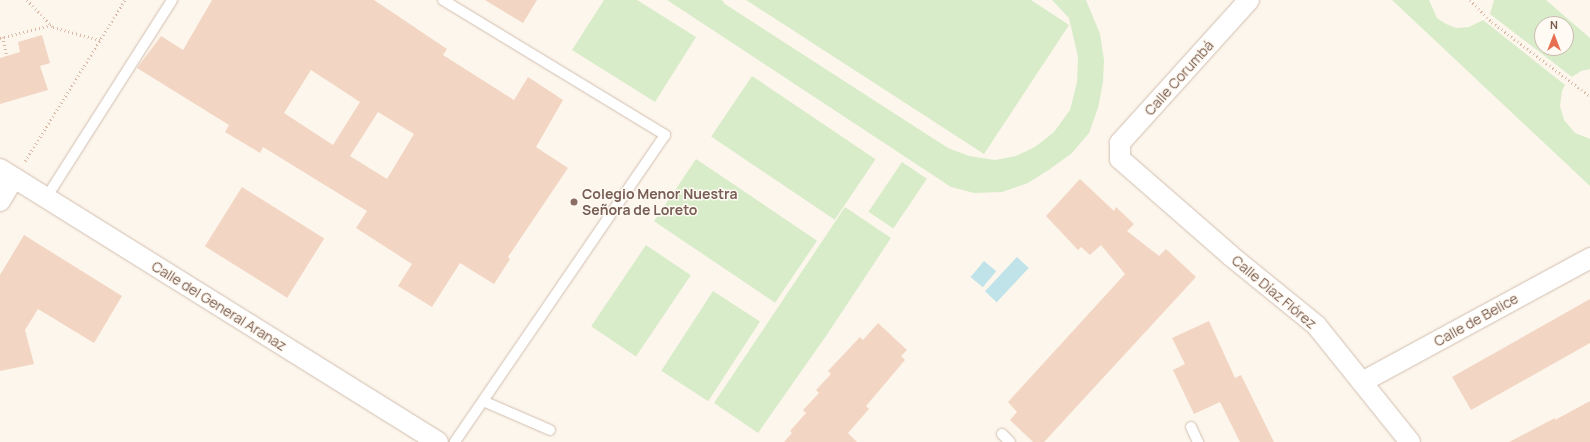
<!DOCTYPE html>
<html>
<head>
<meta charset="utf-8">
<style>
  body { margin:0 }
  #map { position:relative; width:1590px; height:442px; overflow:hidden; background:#fdf6ec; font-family:Manrope,sans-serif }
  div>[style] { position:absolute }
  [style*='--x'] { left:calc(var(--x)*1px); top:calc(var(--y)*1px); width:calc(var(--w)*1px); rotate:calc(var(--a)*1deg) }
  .green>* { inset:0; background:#d8ecc9; transform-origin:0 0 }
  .water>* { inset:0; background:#bfe3e8; transform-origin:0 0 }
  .building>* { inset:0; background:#f3d5c3; transform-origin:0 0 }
  .path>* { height:2.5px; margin-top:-1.25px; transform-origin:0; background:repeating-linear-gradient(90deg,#d9b8a5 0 1px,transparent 0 4px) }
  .roads { filter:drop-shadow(0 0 1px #d1beb0) drop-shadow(0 0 1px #d1beb0) }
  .lane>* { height:10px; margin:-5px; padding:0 5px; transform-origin:5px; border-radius:5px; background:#fff }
  .street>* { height:20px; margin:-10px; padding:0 10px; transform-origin:10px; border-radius:10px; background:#fff }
  .dots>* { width:11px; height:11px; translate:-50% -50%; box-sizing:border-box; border:2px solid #fffaf3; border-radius:50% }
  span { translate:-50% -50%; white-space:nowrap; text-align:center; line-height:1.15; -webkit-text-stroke:3px #fffaf3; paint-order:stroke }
  .street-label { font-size:14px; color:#7a5c4d }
  .education-label { font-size:14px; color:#785e54; font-weight:700 }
  .left { translate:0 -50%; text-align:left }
  .north { position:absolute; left:1534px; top:16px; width:40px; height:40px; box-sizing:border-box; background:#fffaf3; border:1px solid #cabbb1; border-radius:50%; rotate:0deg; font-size:11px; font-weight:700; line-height:16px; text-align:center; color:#7a5c4d }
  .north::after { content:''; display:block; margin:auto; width:14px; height:18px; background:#e76f51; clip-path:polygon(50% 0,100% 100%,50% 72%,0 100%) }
</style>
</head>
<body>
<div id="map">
  <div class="green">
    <i style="clip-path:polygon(604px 0,637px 0,696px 37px,655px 102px,572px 50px)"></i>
    <i style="clip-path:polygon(667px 0,722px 0,725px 4px,948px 148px,969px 156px,995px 160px,1016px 156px,1035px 147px,1054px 132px,1070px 110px,1077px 82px,1078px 57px,1069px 18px,1052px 0,1086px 0,1100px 34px,1104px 60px,1103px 82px,1098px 108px,1089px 133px,1072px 153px,1050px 169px,1028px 183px,1002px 192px,974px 193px,951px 187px)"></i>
    <i style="clip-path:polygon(746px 0,1031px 0,1069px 25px,984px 154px)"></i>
    <i style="clip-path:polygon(1392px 0,1429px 0,1437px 18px,1446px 24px,1456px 28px,1469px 27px,1483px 20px,1565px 85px,1562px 91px,1560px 106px,1564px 120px,1575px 133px,1590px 139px,1590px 186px)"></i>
    <i style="clip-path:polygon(evenodd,1494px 0,1546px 0,1590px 38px,1590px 69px,1581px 71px,1572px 77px,1490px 14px,1494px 0,1542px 24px,1566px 24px,1566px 48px,1542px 48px,1542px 24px)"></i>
    <i style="left:752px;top:76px;width:149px;height:73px;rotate:34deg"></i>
    <i style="left:696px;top:159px;width:146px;height:75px;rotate:34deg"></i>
    <i style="left:902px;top:162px;width:30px;height:60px;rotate:34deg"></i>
    <i style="clip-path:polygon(845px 207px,891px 238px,826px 336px,758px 433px,714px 403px)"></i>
    <i style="left:646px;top:245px;width:54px;height:98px;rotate:34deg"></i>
    <i style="left:713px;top:291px;width:56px;height:95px;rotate:33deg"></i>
  </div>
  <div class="water">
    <i style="left:1017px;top:257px;width:16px;height:47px;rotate:43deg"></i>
    <i style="left:984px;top:261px;width:16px;height:21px;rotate:40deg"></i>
  </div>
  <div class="building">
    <i style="clip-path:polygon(evenodd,212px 0,374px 0,447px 49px,443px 55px,514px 100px,528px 77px,563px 100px,536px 147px,568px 168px,508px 257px,510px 259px,494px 284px,460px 263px,432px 307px,398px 286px,412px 264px,356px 228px,367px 211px,263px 147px,260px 153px,225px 132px,229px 125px,137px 68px,161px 36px,183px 50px,212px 0,311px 70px,360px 102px,333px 145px,284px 113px,311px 70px,212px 0,378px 112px,414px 134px,387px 179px,350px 156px,378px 112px)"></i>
    <i style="clip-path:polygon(485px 0,537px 0,523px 23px)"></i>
    <i style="clip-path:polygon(42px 35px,50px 63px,40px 66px,48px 90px,0 104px,0 58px,20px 52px,18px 42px)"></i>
    <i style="clip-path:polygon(1080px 179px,1114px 211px,1116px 207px,1134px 224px,1127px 231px,1159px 256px,1166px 249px,1196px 277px,1044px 442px,1033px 442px,1010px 420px,1017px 412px,1008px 402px,1125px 274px,1101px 245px,1090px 255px,1081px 247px,1078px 250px,1046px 216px)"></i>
    <i style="left:242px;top:187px;width:97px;height:70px;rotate:32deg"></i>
    <i style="clip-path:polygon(24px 235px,122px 296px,94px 343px,38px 309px,25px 330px,34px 364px,0 371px,0 275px)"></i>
    <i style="clip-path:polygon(1590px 299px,1590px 343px,1471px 410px,1452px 377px)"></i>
    <i style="clip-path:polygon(1209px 321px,1235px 378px,1241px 375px,1274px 442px,1240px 442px,1220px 402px,1194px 414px,1173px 370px,1185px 364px,1172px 338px)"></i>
    <i style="clip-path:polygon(878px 323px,907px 350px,901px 356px,905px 360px,866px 406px,869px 409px,848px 433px,857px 442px,784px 442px,792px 433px,790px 431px,806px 413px,803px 410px,819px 393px,816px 390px,831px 374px,828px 371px,860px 337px,863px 340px)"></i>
    <i style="clip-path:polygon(1590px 401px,1590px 442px,1509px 442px,1555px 418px,1555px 420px)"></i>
  </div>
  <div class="path">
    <i style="--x:27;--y:0;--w:37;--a:46"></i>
    <i style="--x:53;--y:27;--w:49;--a:15.5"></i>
    <i style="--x:1470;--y:0;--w:31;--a:45"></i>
    <i style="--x:1492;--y:22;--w:123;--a:37.1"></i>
    <i style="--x:3;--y:37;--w:19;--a:78"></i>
    <i style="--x:0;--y:38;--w:53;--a:-14.3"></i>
    <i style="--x:25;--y:161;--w:190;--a:-58.2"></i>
  </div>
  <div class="roads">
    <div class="lane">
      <i style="--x:443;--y:0;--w:260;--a:31.3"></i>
      <i style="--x:665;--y:135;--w:372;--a:124.4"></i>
      <i style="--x:46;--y:198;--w:235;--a:-57.5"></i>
      <i style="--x:483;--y:401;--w:73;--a:23.4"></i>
      <i style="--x:1191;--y:427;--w:17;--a:65"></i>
      <i style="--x:1002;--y:434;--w:11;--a:45"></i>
    </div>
    <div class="street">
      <i style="--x:1249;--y:0;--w:193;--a:132.1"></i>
      <i style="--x:1120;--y:143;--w:16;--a:90"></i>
      <i style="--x:1120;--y:159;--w:147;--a:41.1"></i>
      <i style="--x:1231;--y:256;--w:109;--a:39.1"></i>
      <i style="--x:1316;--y:325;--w:150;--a:51.2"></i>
      <i style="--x:0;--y:169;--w:516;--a:31.93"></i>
      <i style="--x:0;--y:201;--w:27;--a:-59"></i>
      <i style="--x:1362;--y:382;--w:260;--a:-28.5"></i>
    </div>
  </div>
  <div class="dots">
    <i style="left:574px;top:202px;background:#8d6e63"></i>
  </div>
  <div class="street-label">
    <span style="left:1179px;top:78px;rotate:-48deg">Calle Corumbá</span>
    <span style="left:1274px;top:292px;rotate:40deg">Calle Díaz Flórez</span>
    <span style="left:219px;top:306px;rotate:32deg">Calle del General Aranaz</span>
    <span style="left:1476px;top:320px;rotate:-29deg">Calle de Belice</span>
  </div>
  <div class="education-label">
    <span class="left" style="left:582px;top:202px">Colegio Menor Nuestra<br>Señora de Loreto</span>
  </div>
  <div class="north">N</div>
</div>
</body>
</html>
